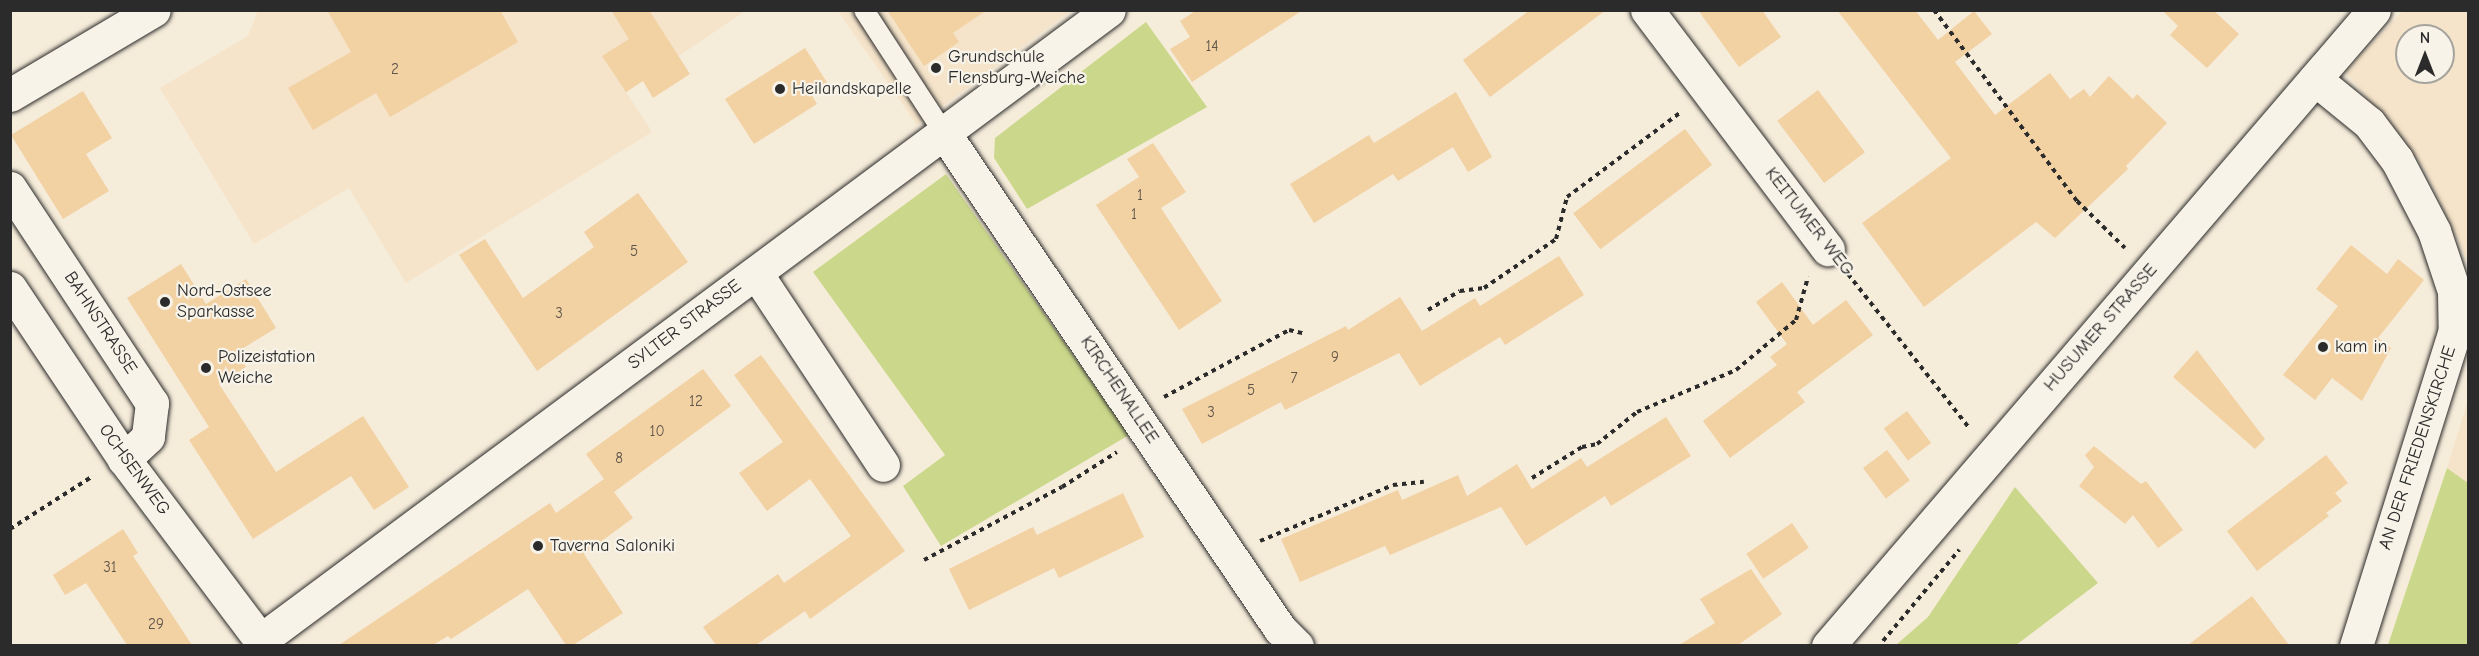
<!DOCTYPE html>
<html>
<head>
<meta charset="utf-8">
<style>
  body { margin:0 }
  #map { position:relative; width:2479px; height:656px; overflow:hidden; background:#f6ecda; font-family:"Comic Neue",sans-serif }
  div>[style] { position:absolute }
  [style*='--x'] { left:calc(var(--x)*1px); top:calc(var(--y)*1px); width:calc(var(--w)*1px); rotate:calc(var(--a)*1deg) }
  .built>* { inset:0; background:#f5e4ca }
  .green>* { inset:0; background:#cbd88b }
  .building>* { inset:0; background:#f2d1a3; transform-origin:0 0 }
  .path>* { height:4px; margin-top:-2px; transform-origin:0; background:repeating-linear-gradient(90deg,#2b2b2b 0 4.5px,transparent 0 9px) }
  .roads { filter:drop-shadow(0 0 2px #2b2b2b) drop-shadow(0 0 2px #2b2b2b) }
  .lane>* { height:20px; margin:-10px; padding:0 10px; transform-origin:10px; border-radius:10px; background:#f7f3e8 }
  .street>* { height:33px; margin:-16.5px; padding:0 16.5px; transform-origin:16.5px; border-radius:16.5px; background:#f7f3e8 }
  .secondary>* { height:33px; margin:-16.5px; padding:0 16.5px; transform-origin:16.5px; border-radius:16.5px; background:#f7f3e8 }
  .dots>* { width:16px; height:16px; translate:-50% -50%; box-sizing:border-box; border:3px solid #f7f3e8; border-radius:50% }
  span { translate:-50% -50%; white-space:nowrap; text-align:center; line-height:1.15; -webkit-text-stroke:4.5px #f7f3e8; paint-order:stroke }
  .number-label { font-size:15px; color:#5d5449 }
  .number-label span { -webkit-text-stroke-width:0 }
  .poi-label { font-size:18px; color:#2b2b2b }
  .left { translate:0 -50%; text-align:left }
  .street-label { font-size:18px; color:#2b2b2b }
  .frame { position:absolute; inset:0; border:12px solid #2b2b2b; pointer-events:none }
  .north { position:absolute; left:2395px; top:24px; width:60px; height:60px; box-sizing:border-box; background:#f7f3e8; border:2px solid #a5a39c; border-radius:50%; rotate:0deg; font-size:16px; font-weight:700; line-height:24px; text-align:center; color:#2b2b2b }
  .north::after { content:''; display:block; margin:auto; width:21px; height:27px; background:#2b2b2b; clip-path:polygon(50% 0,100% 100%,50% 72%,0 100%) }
</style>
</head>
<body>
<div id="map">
  <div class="built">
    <i style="clip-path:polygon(258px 11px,745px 11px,626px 92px,652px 132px,406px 283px,349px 188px,254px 244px,160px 88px,248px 36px)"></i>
    <i style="clip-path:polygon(838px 11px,1070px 11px,917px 125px)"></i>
    <i style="clip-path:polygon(evenodd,2403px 11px,2468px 11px,2468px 262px,2424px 168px,2345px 71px,2403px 11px,2407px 36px,2443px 36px,2443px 72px,2407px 72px,2407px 36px)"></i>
    <i style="clip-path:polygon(2468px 400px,2468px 483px,2447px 468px)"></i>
  </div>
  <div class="green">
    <i style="clip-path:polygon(1146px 22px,1207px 107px,1027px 209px,994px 158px,995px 138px)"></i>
    <i style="clip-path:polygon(946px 174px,1129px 435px,941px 546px,903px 486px,945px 455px,813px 272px)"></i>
    <i style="clip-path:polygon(2447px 468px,2468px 483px,2468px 645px,2388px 645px)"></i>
    <i style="clip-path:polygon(2015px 487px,2098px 583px,2016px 645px,1896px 645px,1928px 617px)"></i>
  </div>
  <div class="building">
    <i style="clip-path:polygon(327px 10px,500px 10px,518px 42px,390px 117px,376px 93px,313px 130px,288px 88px,351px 52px)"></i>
    <i style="clip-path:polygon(611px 10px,649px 10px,690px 74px,653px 98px,643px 81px,626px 92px,602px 56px,629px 39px)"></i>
    <i style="clip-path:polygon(887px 10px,987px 10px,953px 33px,959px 42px,924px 66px)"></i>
    <i style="clip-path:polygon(1197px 10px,1303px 10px,1192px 82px,1170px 49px,1190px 37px,1180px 21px)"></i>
    <i style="clip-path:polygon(1530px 10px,1606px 10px,1490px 97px,1463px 60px)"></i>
    <i style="clip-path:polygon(1698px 10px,1762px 10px,1781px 37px,1739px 67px)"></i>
    <i style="clip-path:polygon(1837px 10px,1915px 10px,1938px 40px,1974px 11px,1992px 34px,1955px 62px,1995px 115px,2050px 73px,2070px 99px,2084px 89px,2090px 97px,2109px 76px,2133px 99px,2137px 94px,2167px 123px,2126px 166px,2128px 169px,2055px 238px,2036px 222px,1924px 307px,1862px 223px,1951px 158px)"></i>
    <i style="clip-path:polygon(2162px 10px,2213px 10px,2239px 34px,2207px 68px,2170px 35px,2178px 26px)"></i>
    <i style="clip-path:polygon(805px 48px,828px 84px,811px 94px,817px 104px,754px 144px,725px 99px)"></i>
    <i style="left:1818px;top:90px;width:78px;height:51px;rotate:53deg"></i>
    <i style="clip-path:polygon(83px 91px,112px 138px,86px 154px,109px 191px,63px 219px,11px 135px)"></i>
    <i style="clip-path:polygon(1456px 92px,1492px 157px,1468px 172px,1453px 147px,1398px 181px,1393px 174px,1314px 223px,1290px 184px,1369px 135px,1374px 143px)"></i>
    <i style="left:1685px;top:129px;width:45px;height:140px;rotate:53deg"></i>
    <i style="clip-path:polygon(1153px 143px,1186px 192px,1161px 208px,1222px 301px,1179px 330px,1096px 205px,1139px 177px,1127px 159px)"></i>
    <i style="clip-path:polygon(638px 193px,688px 262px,537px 371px,459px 255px,485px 239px,523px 298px,594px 247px,584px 232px)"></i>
    <i style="clip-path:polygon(2351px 245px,2387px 274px,2398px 259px,2424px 280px,2378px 338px,2391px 348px,2362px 401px,2332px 378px,2315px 400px,2283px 375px,2338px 306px,2316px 289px)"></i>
    <i style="clip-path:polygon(1559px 256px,1584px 295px,1505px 345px,1500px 337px,1420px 386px,1399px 353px,1285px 410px,1281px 402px,1202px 444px,1182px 409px,1346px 326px,1348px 330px,1400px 297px,1422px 331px,1475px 298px,1480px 306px)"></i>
    <i style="clip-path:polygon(181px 264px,206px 304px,246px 279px,276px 328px,237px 352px,246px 367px,219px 384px,276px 472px,363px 416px,409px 487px,374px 510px,351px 476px,253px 539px,189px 440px,209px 427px,127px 298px)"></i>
    <i style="clip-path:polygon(1782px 282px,1813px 325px,1846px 300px,1873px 335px,1797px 392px,1805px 402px,1730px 458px,1703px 421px,1777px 365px,1770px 357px,1787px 344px,1756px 302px)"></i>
    <i style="clip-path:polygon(2197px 350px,2265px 439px,2255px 449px,2173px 377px)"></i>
    <i style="clip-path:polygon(761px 355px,905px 551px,810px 619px,805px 611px,756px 645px,716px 645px,703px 627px,778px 574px,784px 583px,851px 536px,810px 479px,767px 511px,739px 473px,783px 442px,734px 375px)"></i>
    <i style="clip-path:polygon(703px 369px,731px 406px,614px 492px,633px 518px,584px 554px,623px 613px,573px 645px,566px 645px,528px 589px,451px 639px,448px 636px,433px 645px,339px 645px,550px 503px,556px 513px,604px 479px,586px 454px)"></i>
    <i style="left:1907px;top:411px;width:40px;height:29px;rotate:53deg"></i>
    <i style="clip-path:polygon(1666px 417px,1691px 456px,1611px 506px,1605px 496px,1526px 546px,1501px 507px,1390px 555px,1385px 546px,1300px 582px,1281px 539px,1398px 490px,1402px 500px,1458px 475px,1467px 496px,1517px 464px,1532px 489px,1581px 458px,1587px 467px)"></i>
    <i style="clip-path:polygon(2094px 446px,2141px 484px,2146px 481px,2183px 530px,2158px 548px,2133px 515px,2125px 524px,2079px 486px,2094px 467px,2085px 455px)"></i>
    <i style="left:1887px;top:450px;width:38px;height:30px;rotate:53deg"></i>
    <i style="clip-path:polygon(2326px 455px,2348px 483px,2335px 493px,2342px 501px,2326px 513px,2329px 516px,2257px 571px,2227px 531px)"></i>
    <i style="clip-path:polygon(1123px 493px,1144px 537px,1059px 578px,1054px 568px,969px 610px,949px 569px,1033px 527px,1037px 535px)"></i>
    <i style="left:1792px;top:523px;width:30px;height:55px;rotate:56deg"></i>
    <i style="clip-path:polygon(123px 529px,138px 553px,133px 556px,192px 645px,127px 645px,86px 583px,65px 595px,53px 575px)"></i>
    <i style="clip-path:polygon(1751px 569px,1782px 614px,1738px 645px,1679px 645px,1715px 623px,1700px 599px)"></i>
    <i style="clip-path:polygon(2252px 596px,2289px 645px,2188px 645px)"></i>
  </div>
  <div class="path">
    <i style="--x:1934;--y:10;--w:239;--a:53.2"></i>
    <i style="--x:2077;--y:201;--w:67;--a:44.4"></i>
    <i style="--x:1848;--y:274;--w:197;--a:51.8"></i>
    <i style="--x:1428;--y:310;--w:37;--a:-31"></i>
    <i style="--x:1460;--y:291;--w:24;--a:-7"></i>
    <i style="--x:1484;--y:288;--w:87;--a:-34.2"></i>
    <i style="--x:1556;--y:239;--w:43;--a:-75.3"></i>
    <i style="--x:1567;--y:197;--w:142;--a:-36.7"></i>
    <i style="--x:1164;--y:397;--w:142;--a:-28.2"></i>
    <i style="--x:1289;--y:330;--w:17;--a:13"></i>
    <i style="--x:1532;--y:478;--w:59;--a:-31.8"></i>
    <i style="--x:1582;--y:447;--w:15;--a:-11"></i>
    <i style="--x:1597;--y:444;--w:51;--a:-38.7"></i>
    <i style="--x:1637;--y:412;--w:108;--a:-23"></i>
    <i style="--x:1736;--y:370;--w:78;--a:-39.8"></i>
    <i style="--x:1796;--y:320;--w:45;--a:-74.4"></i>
    <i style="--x:10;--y:529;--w:98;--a:-32.6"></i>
    <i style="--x:1260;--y:541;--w:144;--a:-22.8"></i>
    <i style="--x:1393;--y:485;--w:31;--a:-6"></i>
    <i style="--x:924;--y:560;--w:156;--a:-27.9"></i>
    <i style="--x:1062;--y:487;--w:65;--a:-32.5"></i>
    <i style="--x:1883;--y:641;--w:119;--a:-50.1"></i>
  </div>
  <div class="roads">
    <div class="lane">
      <i style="--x:864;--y:10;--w:147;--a:57"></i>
    </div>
    <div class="street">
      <i style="--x:1647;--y:10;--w:300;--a:52.9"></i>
      <i style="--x:2315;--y:79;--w:70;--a:39.2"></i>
      <i style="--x:2369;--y:123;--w:46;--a:52.9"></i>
      <i style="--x:2397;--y:160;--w:80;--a:62.5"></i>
      <i style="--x:2434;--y:231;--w:63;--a:71.6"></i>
      <i style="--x:2454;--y:291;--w:39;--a:89"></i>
      <i style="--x:2455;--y:330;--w:331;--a:107.4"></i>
      <i style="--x:10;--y:95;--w:167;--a:-30.6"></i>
      <i style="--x:944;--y:133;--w:599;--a:55.89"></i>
      <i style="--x:1280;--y:629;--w:24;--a:45"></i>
      <i style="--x:10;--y:188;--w:258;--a:56.6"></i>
      <i style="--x:152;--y:403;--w:34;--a:97"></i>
      <i style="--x:148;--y:437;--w:33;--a:137"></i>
      <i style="--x:756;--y:273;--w:230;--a:56.5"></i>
      <i style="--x:261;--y:640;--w:1056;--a:-36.61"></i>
    </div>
    <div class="secondary">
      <i style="--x:10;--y:288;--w:206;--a:56.3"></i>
      <i style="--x:124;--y:459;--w:234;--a:53"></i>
      <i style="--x:1828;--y:646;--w:838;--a:-49.35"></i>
    </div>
  </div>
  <div class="dots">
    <i style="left:936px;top:68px;background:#2b2b2b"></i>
    <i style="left:780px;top:89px;background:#2b2b2b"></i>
    <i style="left:165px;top:302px;background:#2b2b2b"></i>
    <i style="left:2323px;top:347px;background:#2b2b2b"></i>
    <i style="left:206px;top:368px;background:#2b2b2b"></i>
    <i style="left:538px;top:546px;background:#2b2b2b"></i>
  </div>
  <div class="number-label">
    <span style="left:1212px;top:47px">14</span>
    <span style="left:395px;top:70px">2</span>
    <span style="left:1140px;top:196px">1</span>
    <span style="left:1134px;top:215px">1</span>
    <span style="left:634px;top:252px">5</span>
    <span style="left:559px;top:314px">3</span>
    <span style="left:1335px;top:358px">9</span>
    <span style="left:1294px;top:379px">7</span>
    <span style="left:1251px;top:391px">5</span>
    <span style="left:696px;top:402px">12</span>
    <span style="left:1211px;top:413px">3</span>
    <span style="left:657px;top:432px">10</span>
    <span style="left:619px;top:459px">8</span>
    <span style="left:110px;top:568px">31</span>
    <span style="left:156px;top:625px">29</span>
  </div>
  <div class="poi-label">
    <span class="left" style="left:948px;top:68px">Grundschule<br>Flensburg-Weiche</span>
    <span class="left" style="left:792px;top:89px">Heilandskapelle</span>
    <span class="left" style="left:177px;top:302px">Nord-Ostsee<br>Sparkasse</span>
    <span class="left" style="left:2335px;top:347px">kam in</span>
    <span class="left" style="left:218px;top:368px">Polizeistation<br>Weiche</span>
    <span class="left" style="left:550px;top:546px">Taverna Saloniki</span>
  </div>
  <div class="street-label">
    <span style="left:1809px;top:222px;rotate:52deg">KEITUMER WEG</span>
    <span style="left:100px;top:323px;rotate:57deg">BAHNSTRASSE</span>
    <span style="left:685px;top:325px;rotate:-37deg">SYLTER STRASSE</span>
    <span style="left:2101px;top:328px;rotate:-49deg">HUSUMER STRASSE</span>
    <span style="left:1119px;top:390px;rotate:56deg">KIRCHENALLEE</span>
    <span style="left:2418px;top:448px;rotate:-72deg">AN DER FRIEDENSKIRCHE</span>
    <span style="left:134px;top:470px;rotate:54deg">OCHSENWEG</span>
  </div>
  <div class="frame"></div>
  <div class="north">N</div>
</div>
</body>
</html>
